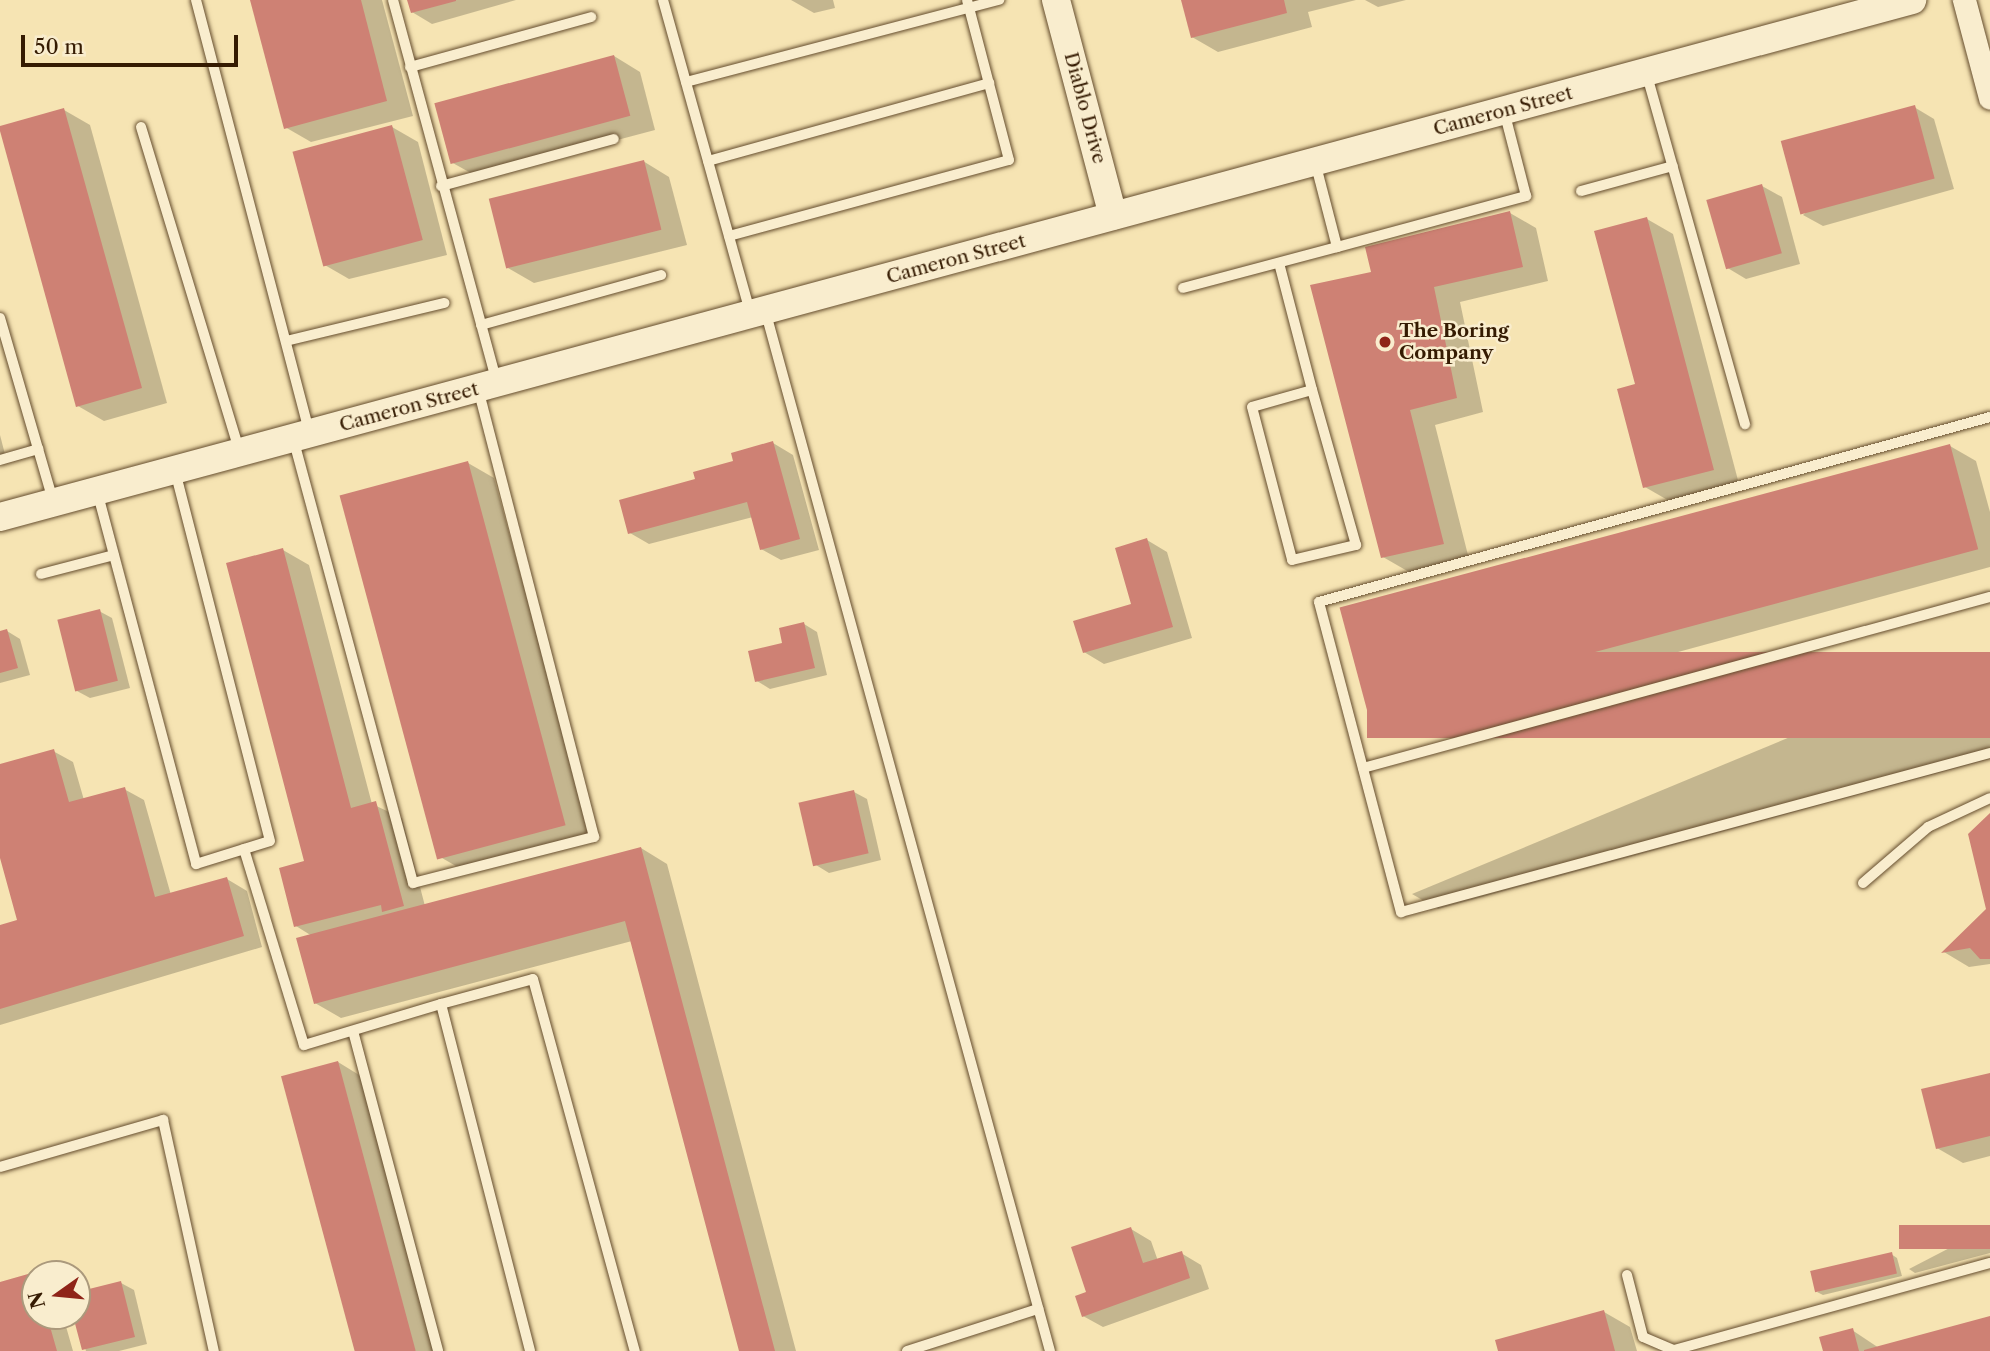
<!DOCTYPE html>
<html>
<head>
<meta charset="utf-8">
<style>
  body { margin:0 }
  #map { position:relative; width:1990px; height:1351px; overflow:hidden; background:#f6e4b3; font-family:"Libre Caslon Text",serif }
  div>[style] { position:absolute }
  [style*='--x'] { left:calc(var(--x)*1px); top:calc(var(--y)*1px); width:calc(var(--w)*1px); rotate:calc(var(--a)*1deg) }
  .shadow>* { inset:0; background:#0003 }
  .building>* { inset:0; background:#ce8174; transform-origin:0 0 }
  .roads { filter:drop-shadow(0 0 2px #654d2e) drop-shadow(0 0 2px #654d2e) }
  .service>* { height:10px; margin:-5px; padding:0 5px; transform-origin:5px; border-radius:5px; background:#f9edce }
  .minor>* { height:23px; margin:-11.5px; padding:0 11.5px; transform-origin:11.5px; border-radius:11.5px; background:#f9edce }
  .tertiary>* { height:28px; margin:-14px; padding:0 14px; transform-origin:14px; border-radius:14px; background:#f9edce }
  .dots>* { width:19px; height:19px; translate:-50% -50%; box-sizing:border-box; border:4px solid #f9edce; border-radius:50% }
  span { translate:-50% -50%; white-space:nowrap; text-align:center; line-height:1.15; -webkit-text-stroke:5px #f9edce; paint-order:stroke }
  .street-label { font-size:19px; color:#351b02 }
  .poi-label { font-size:19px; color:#351b02; font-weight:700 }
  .left { translate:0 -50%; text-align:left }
  .north { position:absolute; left:21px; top:1260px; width:70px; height:70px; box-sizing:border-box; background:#f9edce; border:2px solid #ab997c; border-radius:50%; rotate:255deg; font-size:19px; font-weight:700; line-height:28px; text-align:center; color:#351b02 }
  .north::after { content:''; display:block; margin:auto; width:24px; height:32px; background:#8f2418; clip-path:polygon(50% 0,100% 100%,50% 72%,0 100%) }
  .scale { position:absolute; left:21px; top:35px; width:217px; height:32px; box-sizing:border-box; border:4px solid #351b02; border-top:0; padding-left:9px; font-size:21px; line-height:24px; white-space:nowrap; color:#351b02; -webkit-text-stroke:5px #f9edce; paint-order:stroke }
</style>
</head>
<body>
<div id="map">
  <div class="shadow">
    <i style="clip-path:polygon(251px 0,382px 0,413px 116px,311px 142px,285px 127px)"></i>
    <i style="clip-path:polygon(409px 0,516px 0,432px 24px,412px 12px)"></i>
    <i style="clip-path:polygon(791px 0,833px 0,835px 8px,814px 13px)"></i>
    <i style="clip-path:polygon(1183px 0,1356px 0,1308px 12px,1312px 27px,1218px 52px,1192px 37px)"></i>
    <i style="clip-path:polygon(1365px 0,1406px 0,1378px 7px)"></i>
    <i style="clip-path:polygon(614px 56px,640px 72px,655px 130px,478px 177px,451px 162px)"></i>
    <i style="clip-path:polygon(1914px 107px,1934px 119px,1954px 189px,1823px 226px,1803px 215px)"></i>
    <i style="clip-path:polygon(64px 110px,90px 125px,167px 403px,104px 421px,78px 406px)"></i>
    <i style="clip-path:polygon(392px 127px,418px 142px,447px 255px,349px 279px,323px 264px)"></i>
    <i style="clip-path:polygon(643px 161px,669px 177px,687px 245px,534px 283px,508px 268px)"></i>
    <i style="clip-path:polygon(1762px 186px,1782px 197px,1800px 264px,1746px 279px,1726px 267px)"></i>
    <i style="clip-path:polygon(1510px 213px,1536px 228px,1548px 281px,1460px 302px,1483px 412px,1435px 425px,1469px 559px,1409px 572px,1383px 557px,1373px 273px)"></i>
    <i style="clip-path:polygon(1647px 219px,1673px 234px,1739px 484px,1671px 502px,1645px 487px,1637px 386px)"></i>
    <i style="clip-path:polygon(0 435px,7px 462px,0 464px)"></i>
    <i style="clip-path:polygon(773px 443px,793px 455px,819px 550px,781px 560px,761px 549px,753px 517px,649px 544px,630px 533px,697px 481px)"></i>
    <i style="clip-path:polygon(1950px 446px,1976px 461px,1990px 512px,1990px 567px,1396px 729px,1370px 714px)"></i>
    <i style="clip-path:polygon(468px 463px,494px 478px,593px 839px,468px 873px,442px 858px)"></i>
    <i style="clip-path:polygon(1147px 540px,1167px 552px,1192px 638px,1104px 664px,1084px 652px,1134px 605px)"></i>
    <i style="clip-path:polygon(283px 550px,309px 565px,372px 804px,402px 818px,425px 906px,641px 848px,667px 864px,796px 1351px,741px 1351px,632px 941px,341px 1018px,315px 1003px,312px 936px,296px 926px,306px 862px)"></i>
    <i style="clip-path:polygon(99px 611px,112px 618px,130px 688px,90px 698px,77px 691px)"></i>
    <i style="clip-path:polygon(804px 624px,817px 632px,827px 675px,770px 689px,757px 681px)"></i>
    <i style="clip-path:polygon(7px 631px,20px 639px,30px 675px,0 683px,0 633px)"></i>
    <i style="clip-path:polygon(1990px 654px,1990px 759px,1438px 909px,1412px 894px)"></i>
    <i style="clip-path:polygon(53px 751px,73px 762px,84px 800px,124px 789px,144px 800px,171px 895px,227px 879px,247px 891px,262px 947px,0 1025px,0 926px,19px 921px,0 851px,0 766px)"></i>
    <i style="clip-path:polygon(854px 792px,867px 799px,881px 860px,829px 873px,816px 865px)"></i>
    <i style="clip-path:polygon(1990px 816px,1990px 964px,1969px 967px,1944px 952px,1988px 910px)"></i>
    <i style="clip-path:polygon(338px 1062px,364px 1078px,437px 1351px,356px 1351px)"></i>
    <i style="clip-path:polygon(1990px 1075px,1990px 1156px,1963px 1163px,1937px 1148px)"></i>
    <i style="clip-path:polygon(1990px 1227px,1990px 1253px,1915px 1273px,1909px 1269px)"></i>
    <i style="clip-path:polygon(1131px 1229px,1151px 1241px,1158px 1261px,1181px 1253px,1201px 1265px,1209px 1289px,1103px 1327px,1083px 1316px,1088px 1293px)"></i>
    <i style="clip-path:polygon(1891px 1254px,1897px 1258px,1902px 1276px,1823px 1295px,1817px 1292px)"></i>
    <i style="clip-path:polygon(0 1283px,35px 1316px,63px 1316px,73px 1351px,0 1351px)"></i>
    <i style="clip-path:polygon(121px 1283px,134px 1290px,147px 1344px,119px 1351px,86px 1351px,75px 1316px,77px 1294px)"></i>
    <i style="clip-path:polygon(1604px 1312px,1630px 1327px,1637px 1351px,1500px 1351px)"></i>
    <i style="clip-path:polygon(1990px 1318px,1990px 1351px,1825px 1351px,1852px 1330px,1879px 1348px)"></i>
  </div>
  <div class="building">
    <i style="clip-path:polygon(250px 0,361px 0,387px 101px,284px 129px)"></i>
    <i style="clip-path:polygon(407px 0,456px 0,456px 1px,411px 13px)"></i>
    <i style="clip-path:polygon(1181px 0,1284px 0,1287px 13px,1191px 38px)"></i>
    <i style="left:614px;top:55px;width:63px;height:186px;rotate:75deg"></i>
    <i style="left:1915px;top:105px;width:76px;height:139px;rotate:75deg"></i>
    <i style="clip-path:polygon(64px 108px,142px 388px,76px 407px,0 131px,0 126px)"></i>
    <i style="left:392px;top:125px;width:119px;height:103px;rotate:75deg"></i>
    <i style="left:644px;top:160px;width:72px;height:160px;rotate:76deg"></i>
    <i style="left:1762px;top:184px;width:72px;height:58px;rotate:74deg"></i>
    <i style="clip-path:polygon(1510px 211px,1523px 267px,1434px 287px,1457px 398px,1410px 410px,1444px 544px,1381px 558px,1310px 285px,1371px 272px,1365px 247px)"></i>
    <i style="clip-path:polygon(1647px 217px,1714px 470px,1643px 488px,1617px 389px,1635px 384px,1594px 231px)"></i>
    <i style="clip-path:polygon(773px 441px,800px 539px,760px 550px,747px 502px,628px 534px,619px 500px,695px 479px,693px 472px,733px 461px,731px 453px)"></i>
    <i style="left:1950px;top:444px;width:109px;height:632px;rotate:75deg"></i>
    <i style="left:468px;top:461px;width:377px;height:133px;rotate:75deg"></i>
    <i style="clip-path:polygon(1147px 538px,1173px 627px,1083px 653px,1073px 621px,1131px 604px,1115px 548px)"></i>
    <i style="clip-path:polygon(283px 548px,351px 808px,376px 801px,404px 906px,382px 912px,381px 905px,294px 927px,279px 868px,304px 861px,226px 563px)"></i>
    <i style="left:100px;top:609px;width:74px;height:44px;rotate:76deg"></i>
    <i style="clip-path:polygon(804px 622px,815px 668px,755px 682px,748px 651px,782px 643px,779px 628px)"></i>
    <i style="clip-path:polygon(7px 629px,18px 668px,0 673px,0 631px)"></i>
    <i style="left:1990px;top:652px;width:86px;height:623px;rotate:90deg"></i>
    <i style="clip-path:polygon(54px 749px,69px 802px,125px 787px,155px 897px,227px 877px,244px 936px,0 1009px,0 925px,17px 920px,0 858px,0 764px)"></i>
    <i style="left:854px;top:790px;width:65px;height:57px;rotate:77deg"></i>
    <i style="clip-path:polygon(1990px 813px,1990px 959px,1980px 959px,1970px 948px,1941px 953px,1986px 909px,1968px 834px)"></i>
    <i style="clip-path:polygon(641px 847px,775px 1351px,739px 1351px,625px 921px,314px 1004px,296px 938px)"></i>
    <i style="left:338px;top:1061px;width:300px;height:59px;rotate:75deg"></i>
    <i style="clip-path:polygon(1990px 1073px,1990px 1136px,1936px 1149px,1921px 1089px)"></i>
    <i style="left:1990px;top:1225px;width:24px;height:91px;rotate:90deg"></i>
    <i style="clip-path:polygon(1131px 1227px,1143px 1263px,1182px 1251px,1190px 1278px,1082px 1317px,1075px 1296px,1086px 1292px,1071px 1247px)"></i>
    <i style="left:1892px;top:1252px;width:22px;height:84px;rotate:77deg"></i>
    <i style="clip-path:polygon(35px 1272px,35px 1316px,47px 1316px,57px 1351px,0 1351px,0 1282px)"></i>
    <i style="clip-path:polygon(121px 1281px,135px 1337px,82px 1350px,73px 1316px,77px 1316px,77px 1292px)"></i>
    <i style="clip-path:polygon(1604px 1310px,1615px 1351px,1498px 1351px,1495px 1340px)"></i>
    <i style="clip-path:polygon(1990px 1316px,1990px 1351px,1864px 1351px,1864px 1350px)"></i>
    <i style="clip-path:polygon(1853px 1328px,1859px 1351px,1823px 1351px,1819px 1337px)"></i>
  </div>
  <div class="roads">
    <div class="service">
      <i style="--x:196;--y:0;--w:446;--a:75.3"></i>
      <i style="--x:393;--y:0;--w:394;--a:74.8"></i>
      <i style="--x:663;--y:0;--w:324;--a:74.4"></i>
      <i style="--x:410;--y:67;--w:188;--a:-15.4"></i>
      <i style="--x:1646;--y:72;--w:366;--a:74.3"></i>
      <i style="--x:686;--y:82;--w:324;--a:-14.7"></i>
      <i style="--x:141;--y:127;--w:340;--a:73.1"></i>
      <i style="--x:708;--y:161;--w:292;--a:-15.5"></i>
      <i style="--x:441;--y:186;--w:179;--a:-15.2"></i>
      <i style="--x:1581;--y:191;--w:95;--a:-15.2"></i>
      <i style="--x:729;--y:236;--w:290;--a:-15.2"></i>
      <i style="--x:1009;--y:160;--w:165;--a:-104.7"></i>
      <i style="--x:1337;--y:247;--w:196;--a:-15.1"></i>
      <i style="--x:1526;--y:196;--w:88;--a:-104.5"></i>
      <i style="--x:1279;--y:263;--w:131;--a:75.4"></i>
      <i style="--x:1312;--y:390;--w:62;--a:164.2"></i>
      <i style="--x:1252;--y:407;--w:158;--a:75.3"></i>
      <i style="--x:1292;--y:560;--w:66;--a:-13.2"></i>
      <i style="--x:1356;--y:545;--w:161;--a:-105.8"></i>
      <i style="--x:1183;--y:288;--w:159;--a:-14.9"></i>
      <i style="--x:1337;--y:247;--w:88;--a:-104.5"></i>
      <i style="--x:765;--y:310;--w:1079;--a:74.69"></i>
      <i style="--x:0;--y:318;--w:190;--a:73.8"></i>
      <i style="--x:481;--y:325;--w:187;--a:-15.5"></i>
      <i style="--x:286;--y:341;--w:163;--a:-13.5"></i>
      <i style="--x:1990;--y:417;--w:696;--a:164.59"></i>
      <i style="--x:1319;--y:602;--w:321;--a:75.2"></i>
      <i style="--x:1401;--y:912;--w:610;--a:-15.11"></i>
      <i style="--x:293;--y:438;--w:461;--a:74.9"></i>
      <i style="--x:413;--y:883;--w:187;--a:-14.3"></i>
      <i style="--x:594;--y:837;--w:463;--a:-104.5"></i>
      <i style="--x:0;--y:460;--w:40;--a:-16"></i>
      <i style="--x:97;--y:491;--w:386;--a:75.1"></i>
      <i style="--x:196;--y:864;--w:77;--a:-17.3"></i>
      <i style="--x:270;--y:841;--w:382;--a:-104.4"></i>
      <i style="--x:41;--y:574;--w:75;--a:-14.6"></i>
      <i style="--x:1363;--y:768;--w:650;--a:-15.26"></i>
      <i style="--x:244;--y:849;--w:205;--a:73"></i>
      <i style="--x:304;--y:1045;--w:143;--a:-16.7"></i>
      <i style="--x:441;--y:1004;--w:358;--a:75.6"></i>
      <i style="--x:1863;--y:883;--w:86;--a:-40.7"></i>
      <i style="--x:1928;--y:827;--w:68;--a:-25.1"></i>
      <i style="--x:441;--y:1004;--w:95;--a:-15.2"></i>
      <i style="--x:533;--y:979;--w:386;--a:74.7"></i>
      <i style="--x:353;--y:1031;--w:331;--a:75.1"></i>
      <i style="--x:0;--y:1167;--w:170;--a:-16.1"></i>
      <i style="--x:163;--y:1120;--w:237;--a:77.6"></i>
      <i style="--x:1627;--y:1275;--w:64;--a:75.5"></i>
      <i style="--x:1643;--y:1337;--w:34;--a:23"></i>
      <i style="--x:1674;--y:1350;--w:328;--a:-15.4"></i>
      <i style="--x:907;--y:1351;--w:138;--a:-17.8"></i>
    </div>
    <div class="minor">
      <i style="--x:1964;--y:0;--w:101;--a:75.1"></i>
    </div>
    <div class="tertiary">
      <i style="--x:1056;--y:0;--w:223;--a:75.2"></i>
      <i style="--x:0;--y:517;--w:1981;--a:-15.13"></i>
    </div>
  </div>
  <div class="dots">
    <i style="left:1385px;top:342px;background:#8f2418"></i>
  </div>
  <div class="street-label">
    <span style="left:1085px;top:108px;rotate:75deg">Diablo Drive</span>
    <span style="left:1503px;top:111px;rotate:-15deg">Cameron Street</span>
    <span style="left:956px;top:259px;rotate:-15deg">Cameron Street</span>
    <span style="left:409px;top:407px;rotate:-15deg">Cameron Street</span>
  </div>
  <div class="poi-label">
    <span class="left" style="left:1399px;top:342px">The Boring<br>Company</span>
  </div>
  <div class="north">N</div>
  <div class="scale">50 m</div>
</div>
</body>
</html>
